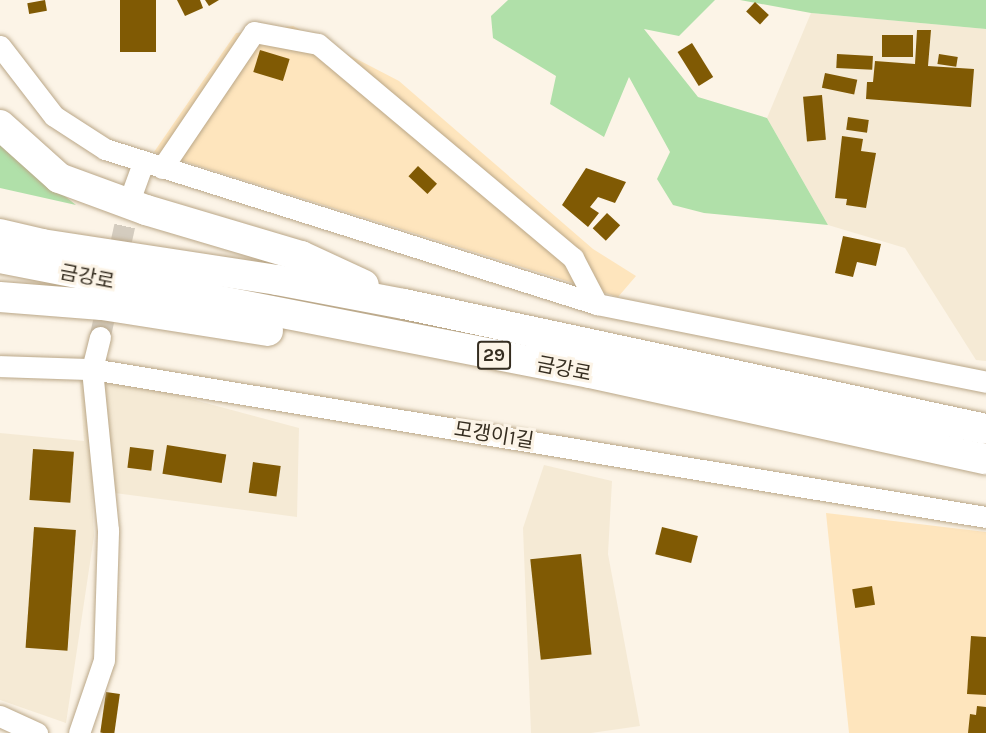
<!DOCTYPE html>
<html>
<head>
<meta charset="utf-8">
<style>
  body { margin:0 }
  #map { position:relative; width:986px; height:733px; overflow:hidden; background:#fcf4e7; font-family:Karla,"Noto Sans KR",sans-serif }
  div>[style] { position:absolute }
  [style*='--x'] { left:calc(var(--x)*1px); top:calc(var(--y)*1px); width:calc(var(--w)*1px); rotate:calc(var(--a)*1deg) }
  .commercial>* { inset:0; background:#f5ead5 }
  .built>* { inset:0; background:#fee5bd }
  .green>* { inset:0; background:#b0e0a9 }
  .building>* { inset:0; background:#805a04; transform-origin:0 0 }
  .minor-tunnel>* { height:21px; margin-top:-10.5px; transform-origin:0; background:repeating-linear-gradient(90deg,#d4ccbf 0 21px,transparent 0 31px) }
  .roads { filter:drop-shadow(0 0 2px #baa788) drop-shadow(0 0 2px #baa788) }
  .minor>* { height:21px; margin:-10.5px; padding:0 10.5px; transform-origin:10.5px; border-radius:10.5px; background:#fff }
  .highway>* { height:30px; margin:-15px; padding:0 15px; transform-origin:15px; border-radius:15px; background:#fff }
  span { translate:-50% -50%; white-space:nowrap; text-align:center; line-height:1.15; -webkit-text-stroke:6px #fcf4e7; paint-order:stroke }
  .shield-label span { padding:2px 4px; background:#fcf4e7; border:2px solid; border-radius:4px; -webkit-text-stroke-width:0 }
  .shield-label { font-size:18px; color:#352d20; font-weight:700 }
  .street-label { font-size:20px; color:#352d20 }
</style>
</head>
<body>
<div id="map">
  <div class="commercial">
    <i style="clip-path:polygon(811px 13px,986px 29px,986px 361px,976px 360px,905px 248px,828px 225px,767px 118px)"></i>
    <i style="clip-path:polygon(79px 369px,299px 428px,297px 517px,92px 490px,94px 536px,66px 723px,0 700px,0 433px,84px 441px)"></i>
    <i style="clip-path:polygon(544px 465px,612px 481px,608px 554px,640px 726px,591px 733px,531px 733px,523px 528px)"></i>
  </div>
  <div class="built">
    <i style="clip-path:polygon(293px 26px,399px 81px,593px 249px,636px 276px,618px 297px,154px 152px,236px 33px)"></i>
    <i style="clip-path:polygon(826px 513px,986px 532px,986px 733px,849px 733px)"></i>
  </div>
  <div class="green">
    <i style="clip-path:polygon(508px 0,715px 0,679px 36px,644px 29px,698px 97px,767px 118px,828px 225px,704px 213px,673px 205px,657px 179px,670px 152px,629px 77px,604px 137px,550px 104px,556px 76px,493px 38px,491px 16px)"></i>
    <i style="clip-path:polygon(740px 0,986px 0,986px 29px,811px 13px)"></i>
    <i style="clip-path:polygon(0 136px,26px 165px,76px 205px,0 188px)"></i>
  </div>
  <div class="building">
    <i style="left:45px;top:0;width:11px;height:18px;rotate:80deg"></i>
    <i style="left:120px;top:0;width:36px;height:52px"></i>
    <i style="clip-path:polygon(177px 0,200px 0,203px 8px,185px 16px)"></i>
    <i style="clip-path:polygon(205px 0,219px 0,209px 6px)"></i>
    <i style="left:755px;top:2px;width:19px;height:13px;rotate:43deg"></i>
    <i style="clip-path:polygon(917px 30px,931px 30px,928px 66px,974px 69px,971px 107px,866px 99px,867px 82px,873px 82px,875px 61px,915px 64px)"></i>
    <i style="left:882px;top:35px;width:31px;height:22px"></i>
    <i style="left:692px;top:43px;width:40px;height:17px;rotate:58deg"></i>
    <i style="left:260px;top:50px;width:31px;height:23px;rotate:17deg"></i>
    <i style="left:837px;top:54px;width:36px;height:14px;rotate:3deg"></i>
    <i style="left:939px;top:54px;width:19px;height:10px;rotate:9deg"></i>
    <i style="left:825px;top:73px;width:33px;height:15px;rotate:12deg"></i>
    <i style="left:822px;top:95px;width:45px;height:19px;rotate:85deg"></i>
    <i style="left:848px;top:117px;width:21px;height:13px;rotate:8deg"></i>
    <i style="clip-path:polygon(842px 136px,863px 139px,861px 151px,876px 153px,866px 208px,846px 205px,847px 199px,835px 198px)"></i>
    <i style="left:418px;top:166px;width:26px;height:14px;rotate:43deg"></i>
    <i style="clip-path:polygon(586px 168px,626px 182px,615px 203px,598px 197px,590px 207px,599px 213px,588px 227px,562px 205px)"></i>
    <i style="left:607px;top:213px;width:18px;height:21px;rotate:43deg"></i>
    <i style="clip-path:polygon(843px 236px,881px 244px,876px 266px,857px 262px,853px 277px,835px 273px)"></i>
    <i style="left:167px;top:445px;width:60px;height:29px;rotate:9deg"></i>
    <i style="left:130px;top:447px;width:24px;height:21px;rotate:7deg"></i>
    <i style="left:33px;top:449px;width:41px;height:51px;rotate:4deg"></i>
    <i style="left:253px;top:462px;width:28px;height:31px;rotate:8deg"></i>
    <i style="left:34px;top:527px;width:42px;height:121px;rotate:4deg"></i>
    <i style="left:662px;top:527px;width:37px;height:28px;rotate:14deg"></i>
    <i style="left:581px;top:554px;width:101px;height:51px;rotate:84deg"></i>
    <i style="left:872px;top:586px;width:19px;height:20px;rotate:81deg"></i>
    <i style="clip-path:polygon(971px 636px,986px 637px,986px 695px,967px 694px)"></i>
    <i style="left:106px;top:692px;width:14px;height:41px;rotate:8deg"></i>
    <i style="clip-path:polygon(977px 706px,986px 707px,986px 733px,968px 733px,970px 714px,976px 715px)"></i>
  </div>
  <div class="minor-tunnel">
    <i style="--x:100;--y:337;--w:148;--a:-77.5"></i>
  </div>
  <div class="roads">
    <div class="minor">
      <i style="--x:0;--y:46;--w:88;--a:52.4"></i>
      <i style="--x:54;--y:116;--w:61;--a:32.9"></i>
      <i style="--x:105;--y:149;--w:516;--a:17.49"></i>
      <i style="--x:597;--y:304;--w:397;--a:11.3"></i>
      <i style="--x:162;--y:168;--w:164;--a:-55.9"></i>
      <i style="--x:254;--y:32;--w:65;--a:10.6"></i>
      <i style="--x:318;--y:44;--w:333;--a:40"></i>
      <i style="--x:573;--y:258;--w:52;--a:62.4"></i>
      <i style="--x:132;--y:193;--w:33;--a:-70"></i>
      <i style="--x:0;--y:366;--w:92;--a:1.9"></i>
      <i style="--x:92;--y:369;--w:906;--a:9.4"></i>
      <i style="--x:0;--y:716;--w:41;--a:24.7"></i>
      <i style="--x:79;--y:733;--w:77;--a:-71.1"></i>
      <i style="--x:104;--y:660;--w:130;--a:-88.2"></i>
      <i style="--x:108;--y:530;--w:162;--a:-95.7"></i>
      <i style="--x:92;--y:369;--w:33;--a:-76"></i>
    </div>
    <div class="highway">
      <i style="--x:0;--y:125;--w:79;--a:41.9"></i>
      <i style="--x:59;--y:178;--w:93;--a:20.2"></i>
      <i style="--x:146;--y:210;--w:162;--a:16.5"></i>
      <i style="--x:301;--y:256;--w:69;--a:24.7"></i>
      <i style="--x:0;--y:234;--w:43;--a:13.4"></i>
      <i style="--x:42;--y:244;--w:238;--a:8.7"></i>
      <i style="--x:277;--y:280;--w:129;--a:10.7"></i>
      <i style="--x:404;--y:304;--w:595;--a:12.12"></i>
      <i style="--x:0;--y:258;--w:601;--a:11.03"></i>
      <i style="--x:590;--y:373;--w:405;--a:12.3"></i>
      <i style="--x:0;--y:297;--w:102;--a:4.5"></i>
      <i style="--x:102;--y:305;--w:168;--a:8.9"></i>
    </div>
  </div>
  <div class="shield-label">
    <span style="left:494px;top:355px">29</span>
  </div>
  <div class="street-label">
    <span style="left:87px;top:277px;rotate:11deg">금강로</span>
    <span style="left:564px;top:369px;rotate:11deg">금강로</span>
    <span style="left:494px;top:435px;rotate:9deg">모갱이1길</span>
  </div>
</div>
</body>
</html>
